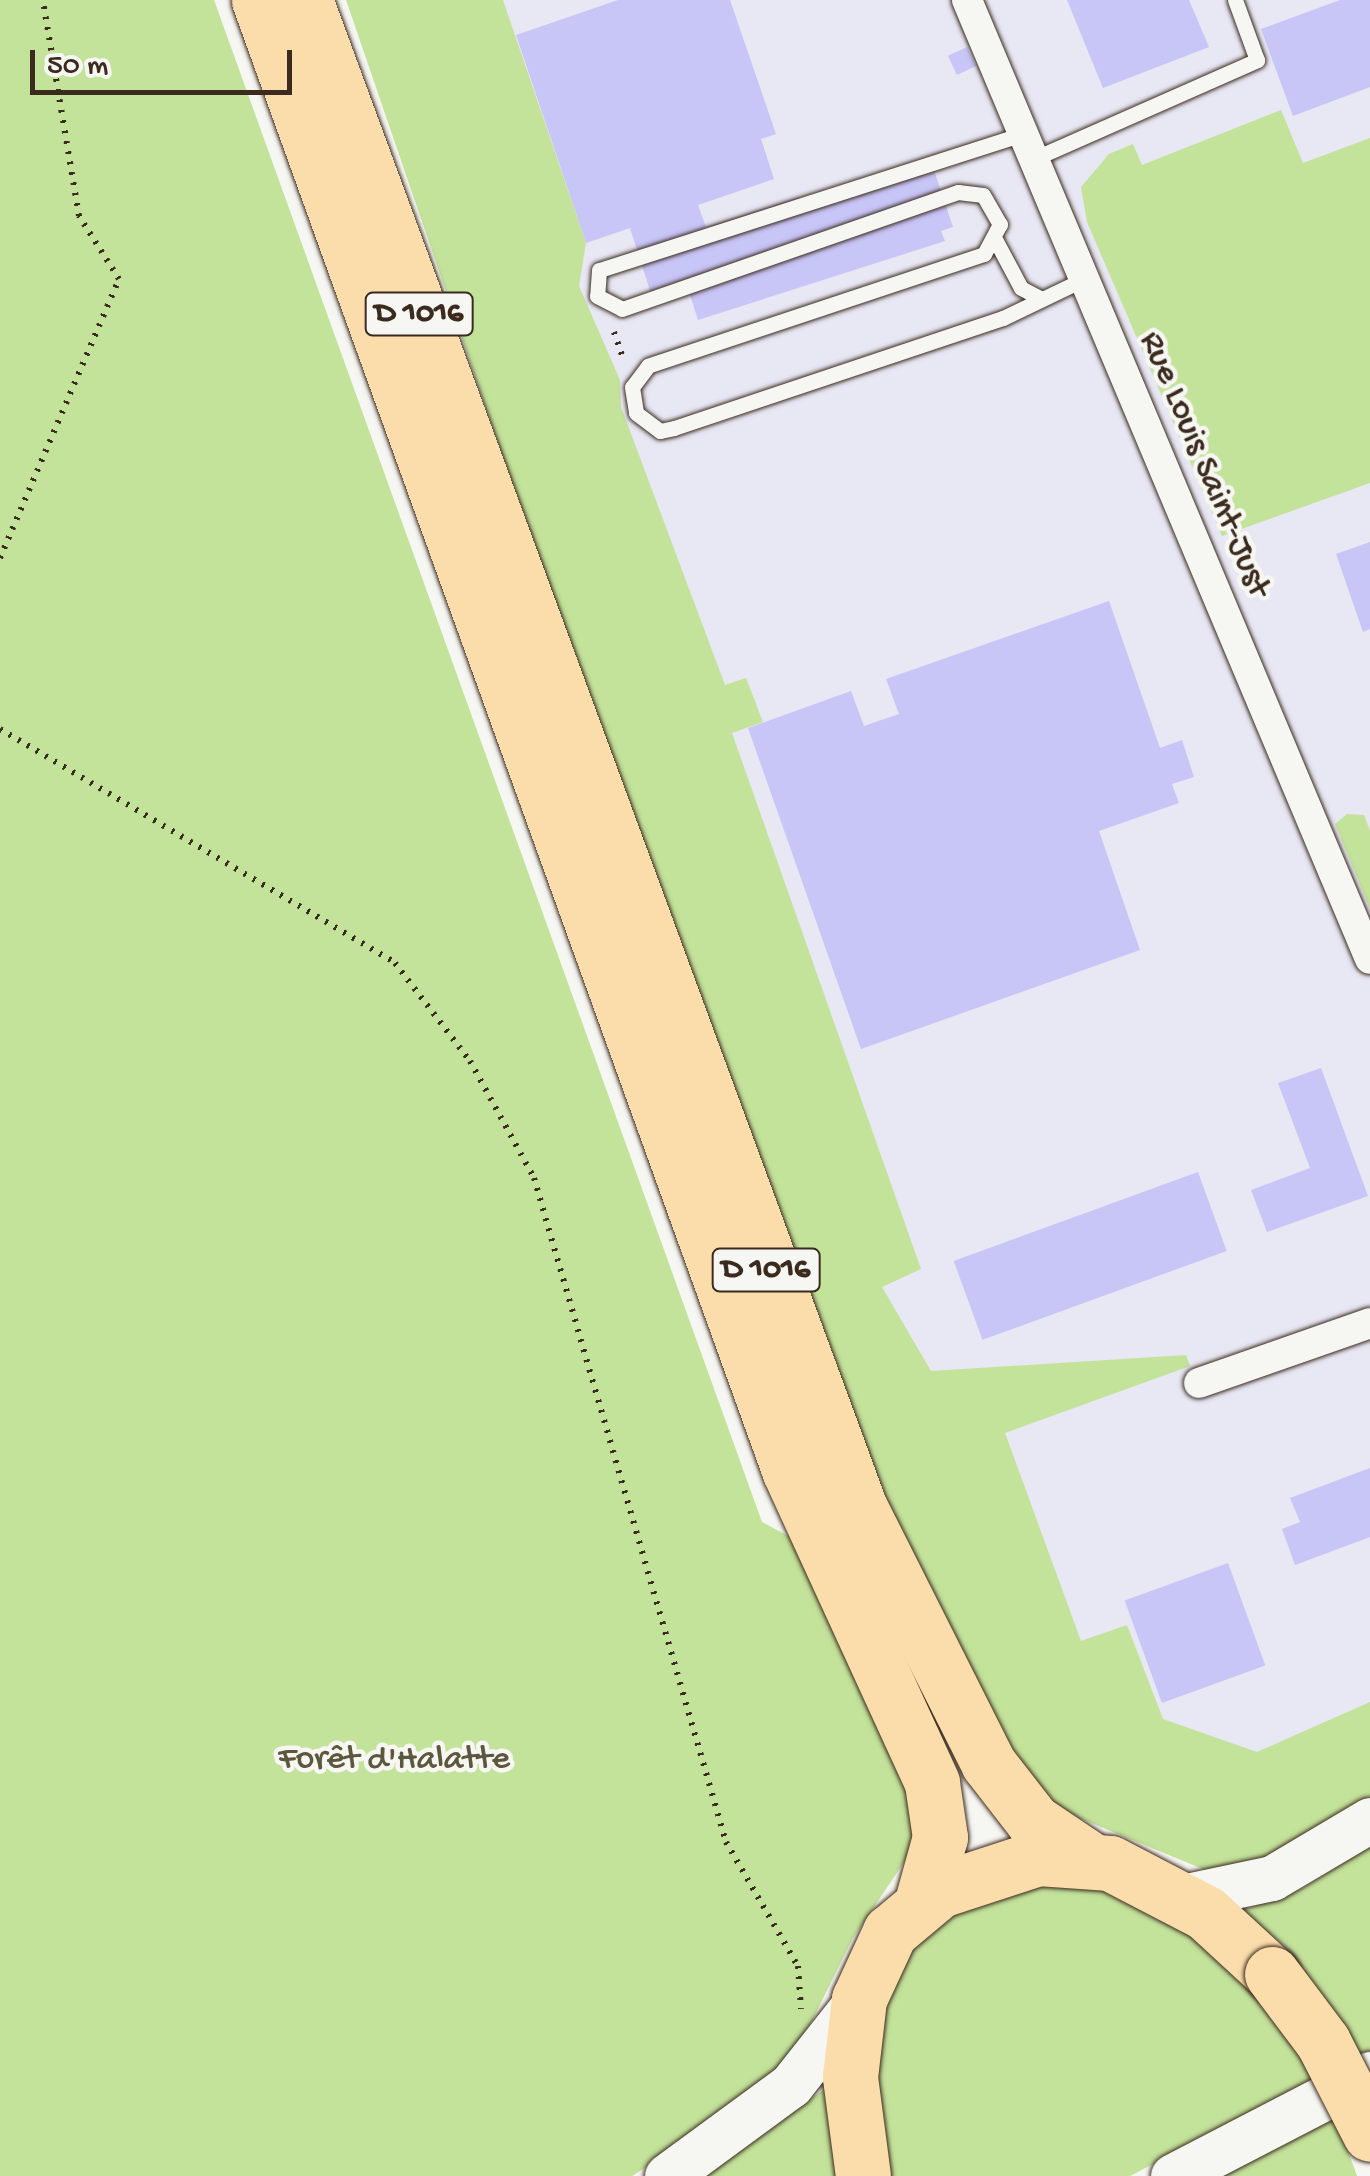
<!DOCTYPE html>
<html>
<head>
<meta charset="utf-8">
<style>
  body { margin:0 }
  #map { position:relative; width:1370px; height:2176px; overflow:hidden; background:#f6f6f2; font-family:"Gochi Hand",sans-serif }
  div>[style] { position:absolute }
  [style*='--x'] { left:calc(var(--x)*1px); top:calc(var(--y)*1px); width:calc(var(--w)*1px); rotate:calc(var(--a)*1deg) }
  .built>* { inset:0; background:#e8e7f4 }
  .green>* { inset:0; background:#c3e29a }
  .building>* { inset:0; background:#c8c5f7; transform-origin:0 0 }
  .path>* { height:6px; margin-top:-3px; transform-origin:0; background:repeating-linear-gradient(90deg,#3b2a1e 0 2.5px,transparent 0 10.5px) }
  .roads { filter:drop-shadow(0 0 2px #3b2a1e) drop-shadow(0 0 2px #3b2a1e) }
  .lane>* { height:15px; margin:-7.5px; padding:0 7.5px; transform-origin:7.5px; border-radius:7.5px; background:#f6f6f2 }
  .street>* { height:30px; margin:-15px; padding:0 15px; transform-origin:15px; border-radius:15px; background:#f6f6f2 }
  .secondary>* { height:45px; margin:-22.5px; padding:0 22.5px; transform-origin:22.5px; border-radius:22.5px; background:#f6f6f2 }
  .highway>* { height:55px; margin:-27.5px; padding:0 27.5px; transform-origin:27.5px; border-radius:27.5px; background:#faddab }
  .bridges { filter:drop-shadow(0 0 2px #3b2a1e) drop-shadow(0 0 2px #3b2a1e) }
  .highway-bridge>* { height:55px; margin:-27.5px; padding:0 27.5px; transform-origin:27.5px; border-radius:27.5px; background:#faddab }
  span { translate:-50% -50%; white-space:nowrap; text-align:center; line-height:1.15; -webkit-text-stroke:9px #f6f6f2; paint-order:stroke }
  .shield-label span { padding:2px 8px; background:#f6f6f2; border:2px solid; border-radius:8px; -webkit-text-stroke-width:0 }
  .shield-label { font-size:32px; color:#3b2a1e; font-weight:700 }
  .street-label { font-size:35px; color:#3b2a1e }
  .park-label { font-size:35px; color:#5d583d }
  .scale { position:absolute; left:30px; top:50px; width:262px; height:45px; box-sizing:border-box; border:5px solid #3b2a1e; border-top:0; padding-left:12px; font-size:30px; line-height:35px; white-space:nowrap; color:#3b2a1e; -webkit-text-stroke:8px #f6f6f2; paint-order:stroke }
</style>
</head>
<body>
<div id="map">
  <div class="built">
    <i style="clip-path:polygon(352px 0,1370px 0,1370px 1764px,1297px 1806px,1006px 1688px)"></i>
  </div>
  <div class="green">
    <i style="clip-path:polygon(0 0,214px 0,762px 1522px,792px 1538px,913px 1795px,915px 1846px,853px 1938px,789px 2067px,762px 2094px,632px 2176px,0 2176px)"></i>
    <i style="clip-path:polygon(346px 0,503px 0,586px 243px,579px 286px,620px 380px,621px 407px,725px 685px,746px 678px,763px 722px,732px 733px,921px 1269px,882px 1287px,931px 1371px,1186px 1355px,1190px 1366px,1005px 1433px,1081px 1641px,1127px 1625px,1163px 1719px,1257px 1752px,1370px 1702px,1370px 1796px,1268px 1858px,1205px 1870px,1060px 1810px,1022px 1774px,896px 1539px,613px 778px)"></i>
    <i style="clip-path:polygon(1281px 110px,1303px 163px,1370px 138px,1370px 483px,1222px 536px,1087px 222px,1081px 187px,1109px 154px,1133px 144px,1142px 165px)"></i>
    <i style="clip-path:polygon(1347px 814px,1364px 815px,1370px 831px,1370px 909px,1335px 824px)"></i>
    <i style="clip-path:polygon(1370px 1846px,1370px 2052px,1363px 2056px,1287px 1947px,1238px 1912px,1303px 1888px)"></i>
    <i style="clip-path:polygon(1089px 1883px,1188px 1930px,1258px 1994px,1316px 2080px,1130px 2176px,889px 2176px,876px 2113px,877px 2027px,907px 1957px,940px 1919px,1015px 1885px)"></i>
    <i style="clip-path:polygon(825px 2089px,840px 2176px,696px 2176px)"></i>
    <i style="clip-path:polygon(1335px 2115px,1357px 2176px,1218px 2176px)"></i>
  </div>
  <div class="building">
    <i style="clip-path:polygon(618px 0,730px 0,776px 134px,761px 139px,774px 179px,698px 205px,706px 227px,799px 197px,803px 212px,934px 170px,953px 227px,941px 231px,945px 241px,698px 320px,689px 292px,654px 303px,630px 228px,586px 243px,516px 35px)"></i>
    <i style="clip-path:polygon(1067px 0,1189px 0,1209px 47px,1103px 88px)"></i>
    <i style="clip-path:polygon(1340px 0,1370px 0,1370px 87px,1293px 116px,1261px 29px)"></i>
    <i style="left:967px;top:47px;width:21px;height:21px;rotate:65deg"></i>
    <i style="clip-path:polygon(1370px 542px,1370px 629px,1363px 632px,1336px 554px)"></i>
    <i style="clip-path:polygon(1109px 601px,1160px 748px,1182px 740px,1194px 777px,1172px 784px,1179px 803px,1099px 831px,1140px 950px,861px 1049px,748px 728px,851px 691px,864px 726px,899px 714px,886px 679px)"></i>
    <i style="clip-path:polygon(1321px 1068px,1368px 1196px,1267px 1232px,1251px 1190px,1310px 1168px,1278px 1083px)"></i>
    <i style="left:1198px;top:1172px;width:84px;height:260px;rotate:70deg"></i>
    <i style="clip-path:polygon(1370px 1468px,1370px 1537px,1295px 1565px,1282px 1529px,1300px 1522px,1290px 1498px)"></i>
    <i style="left:1228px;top:1563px;width:109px;height:110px;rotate:70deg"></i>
  </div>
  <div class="path">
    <i style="--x:614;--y:332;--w:28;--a:71"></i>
    <i style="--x:0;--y:558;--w:303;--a:-66.9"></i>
    <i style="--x:119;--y:279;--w:75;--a:-122.4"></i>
    <i style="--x:79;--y:216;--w:219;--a:-99.5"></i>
    <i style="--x:0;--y:729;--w:459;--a:30.6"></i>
    <i style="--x:395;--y:963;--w:123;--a:52.6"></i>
    <i style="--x:470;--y:1061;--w:133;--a:61.3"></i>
    <i style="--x:534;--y:1178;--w:691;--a:73.87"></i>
    <i style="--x:726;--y:1842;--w:143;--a:59.9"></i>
    <i style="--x:798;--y:1966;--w:43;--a:86"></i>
  </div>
  <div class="roads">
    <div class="lane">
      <i style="--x:1023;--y:134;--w:445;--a:162.2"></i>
      <i style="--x:599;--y:270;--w:26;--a:94"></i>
      <i style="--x:597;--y:296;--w:28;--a:27"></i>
      <i style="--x:622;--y:309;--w:356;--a:-19.2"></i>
      <i style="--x:958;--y:192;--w:25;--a:7"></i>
      <i style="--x:983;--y:195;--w:34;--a:60"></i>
      <i style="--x:1000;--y:224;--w:34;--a:118"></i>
      <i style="--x:984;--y:254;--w:354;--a:161.6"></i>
      <i style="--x:648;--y:366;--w:26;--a:127"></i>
      <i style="--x:632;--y:387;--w:26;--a:81"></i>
      <i style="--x:636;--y:413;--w:30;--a:37"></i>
      <i style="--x:660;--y:431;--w:14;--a:-12"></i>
      <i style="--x:674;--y:428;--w:347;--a:-18.5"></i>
      <i style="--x:1003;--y:318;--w:90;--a:-25.7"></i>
      <i style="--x:1033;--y:159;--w:245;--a:-23.8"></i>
      <i style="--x:1257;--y:60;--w:64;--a:-110.1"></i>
      <i style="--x:996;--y:241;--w:53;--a:62"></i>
      <i style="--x:1021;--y:288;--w:21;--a:28"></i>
    </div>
    <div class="street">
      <i style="--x:967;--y:0;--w:1040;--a:67.21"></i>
      <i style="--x:1199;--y:1383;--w:181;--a:-19.3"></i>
    </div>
    <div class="secondary">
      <i style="--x:1182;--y:1897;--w:92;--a:-11.9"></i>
      <i style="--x:1272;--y:1878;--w:114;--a:-30.6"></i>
      <i style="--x:667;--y:2176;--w:154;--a:-36.3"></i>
      <i style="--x:791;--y:2085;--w:110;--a:-51.7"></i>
      <i style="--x:1173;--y:2176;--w:222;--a:-27.4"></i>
    </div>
    <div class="highway">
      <i style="--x:259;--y:0;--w:1563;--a:70.17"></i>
      <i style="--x:789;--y:1470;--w:344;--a:65.4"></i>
      <i style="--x:932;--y:1783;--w:55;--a:81.6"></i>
      <i style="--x:940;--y:1837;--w:67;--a:105.5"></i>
      <i style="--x:305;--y:0;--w:1605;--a:69.8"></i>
      <i style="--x:859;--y:1506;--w:288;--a:63.3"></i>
      <i style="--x:988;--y:1763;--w:73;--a:52.2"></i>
      <i style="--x:1033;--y:1821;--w:66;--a:33.9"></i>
      <i style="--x:863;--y:2176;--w:100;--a:-97.5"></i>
      <i style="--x:850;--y:2077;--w:79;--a:-83.4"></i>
      <i style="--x:859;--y:1999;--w:74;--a:-65.2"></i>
      <i style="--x:890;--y:1932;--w:65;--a:-40"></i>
      <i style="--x:940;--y:1890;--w:103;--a:-18.1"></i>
      <i style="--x:1038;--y:1858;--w:72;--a:4"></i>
      <i style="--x:1110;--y:1863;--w:108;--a:27.5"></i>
      <i style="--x:1206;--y:1913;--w:90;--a:42.7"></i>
    </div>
  </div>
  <div class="bridges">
    <div class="highway-bridge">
      <i style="--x:1272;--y:1974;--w:85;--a:53.1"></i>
      <i style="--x:1323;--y:2042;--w:103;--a:62.9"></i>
    </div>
  </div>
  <div class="shield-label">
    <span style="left:419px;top:314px">D 1016</span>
    <span style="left:766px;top:1270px">D 1016</span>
  </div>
  <div class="street-label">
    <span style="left:1203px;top:465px;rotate:67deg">Rue Louis Saint-Just</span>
  </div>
  <div class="park-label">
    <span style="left:394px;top:1761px">Forêt d'Halatte</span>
  </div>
  <div class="scale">50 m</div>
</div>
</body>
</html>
